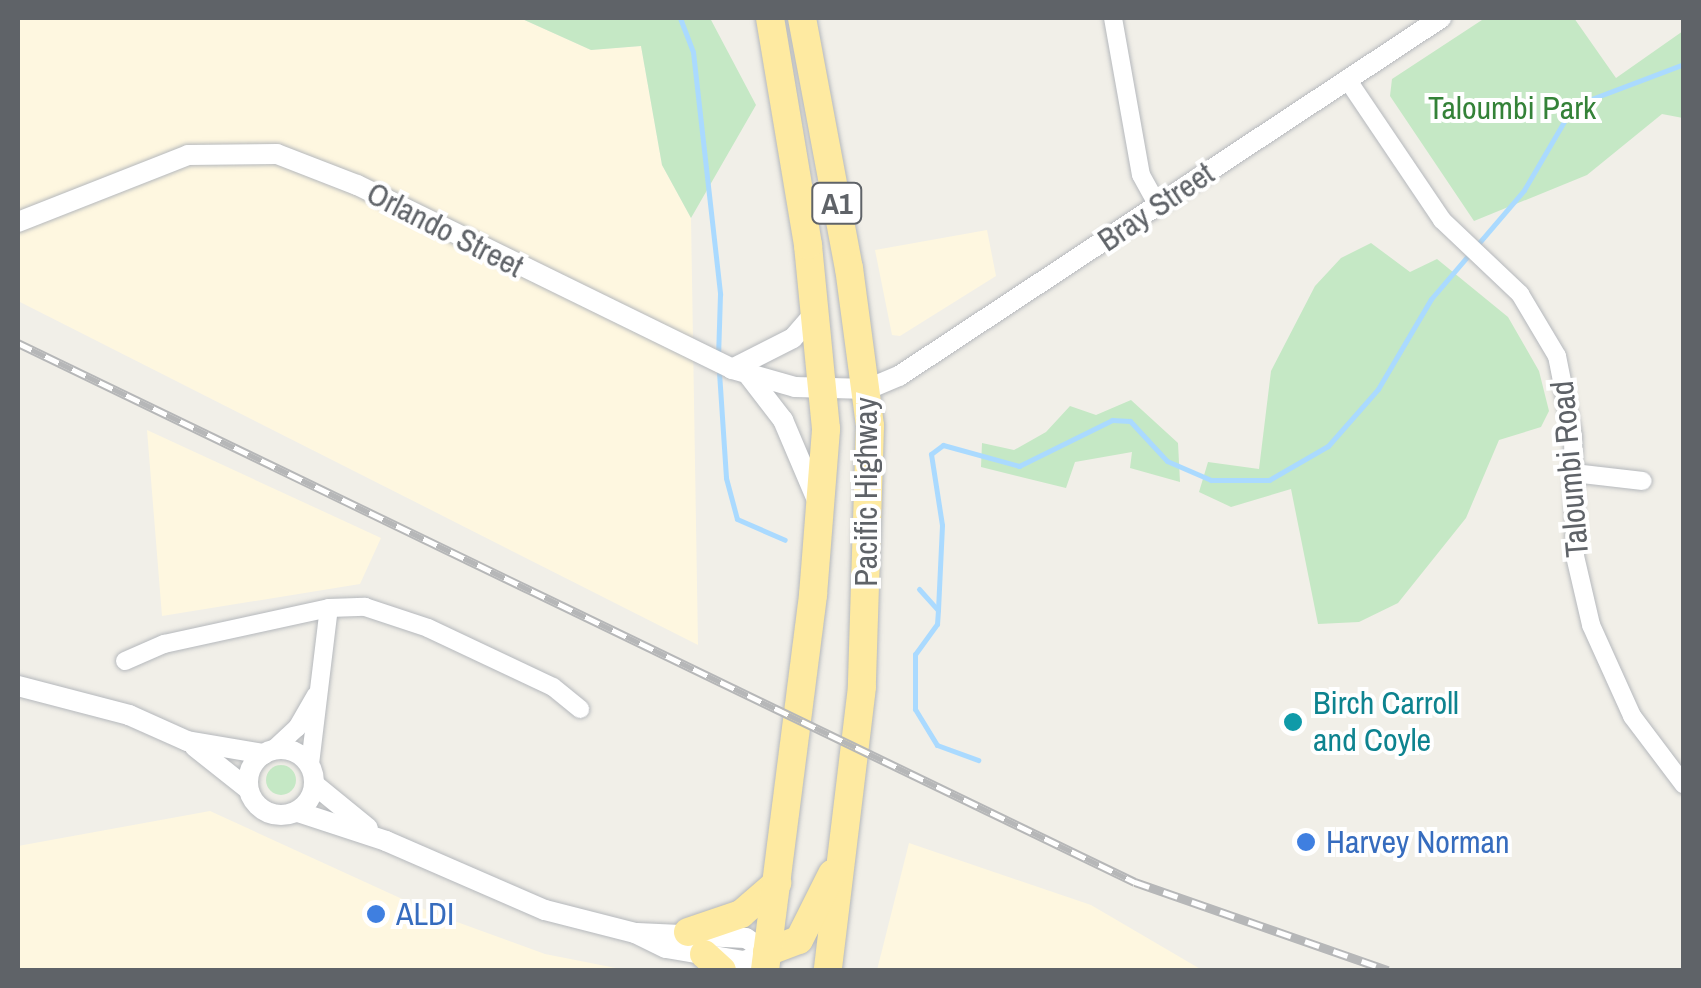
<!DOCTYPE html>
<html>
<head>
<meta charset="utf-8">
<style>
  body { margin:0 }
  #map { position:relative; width:1701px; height:988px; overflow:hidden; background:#f1efe8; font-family:"Archivo Narrow",sans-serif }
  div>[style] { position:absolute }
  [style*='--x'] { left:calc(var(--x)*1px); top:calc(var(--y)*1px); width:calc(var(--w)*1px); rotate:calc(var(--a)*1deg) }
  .commercial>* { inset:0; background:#fef7e0 }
  .green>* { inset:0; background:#c5e8c5 }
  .round { border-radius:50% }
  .stream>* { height:5px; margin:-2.5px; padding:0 2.5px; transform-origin:2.5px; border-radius:2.5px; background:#aadaff }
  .roads { filter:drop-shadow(0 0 2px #b5b8bc) drop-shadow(0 0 2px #b5b8bc) }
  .minor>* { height:18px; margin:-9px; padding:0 9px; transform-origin:9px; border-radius:9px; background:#fff }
  .tertiary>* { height:20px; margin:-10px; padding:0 10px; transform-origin:10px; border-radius:10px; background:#fff }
  .tertiary>.ring { margin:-10px; padding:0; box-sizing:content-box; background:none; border:20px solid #fff; border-radius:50% }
  .trunk>* { height:28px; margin:-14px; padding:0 14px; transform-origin:14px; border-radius:14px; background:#feeaa1 }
  .rail>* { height:9px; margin-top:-4.5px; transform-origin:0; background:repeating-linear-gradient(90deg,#fff 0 15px,#b6b7b8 0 30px); box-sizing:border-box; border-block:2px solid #b6b7b8 }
  .dots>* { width:28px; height:28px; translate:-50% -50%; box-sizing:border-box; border:5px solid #fff; border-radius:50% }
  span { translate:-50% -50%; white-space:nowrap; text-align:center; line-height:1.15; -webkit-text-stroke:8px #fff; paint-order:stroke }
  .shield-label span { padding:2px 8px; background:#fff; border:2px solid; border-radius:8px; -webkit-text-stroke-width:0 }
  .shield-label { font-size:30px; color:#5f6368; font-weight:700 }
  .park-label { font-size:32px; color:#348238 }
  .street-label { font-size:32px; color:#5f6368 }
  .culture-label { font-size:32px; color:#0d838f }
  .left { translate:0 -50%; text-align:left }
  .shop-label { font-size:32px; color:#366cbe }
  .frame { position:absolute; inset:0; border:20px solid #5f6368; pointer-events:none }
</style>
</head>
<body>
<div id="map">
  <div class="commercial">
    <i style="clip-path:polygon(18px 18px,520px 18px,591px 50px,641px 46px,662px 165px,691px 218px,698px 645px,18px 301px)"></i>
    <i style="clip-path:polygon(987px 230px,996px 276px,900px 336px,892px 335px,875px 250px)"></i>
    <i style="clip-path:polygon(147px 430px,381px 538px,360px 584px,162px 616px)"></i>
    <i style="clip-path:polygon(210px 811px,435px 914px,545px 954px,626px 970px,18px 970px,18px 846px)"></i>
    <i style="clip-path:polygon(909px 843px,1091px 905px,1202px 970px,877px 970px)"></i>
  </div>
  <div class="green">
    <i style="clip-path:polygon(520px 18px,710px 18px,756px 105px,691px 218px,662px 165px,641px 46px,591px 50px)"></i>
    <i style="clip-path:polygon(1485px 18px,1574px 18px,1616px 78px,1683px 31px,1683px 118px,1662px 114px,1587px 175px,1474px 221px,1390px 96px,1392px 79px)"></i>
    <i style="clip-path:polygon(1371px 243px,1410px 272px,1437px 259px,1508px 317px,1539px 371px,1549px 411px,1541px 427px,1499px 440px,1466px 518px,1398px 603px,1359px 622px,1318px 624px,1291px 489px,1231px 507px,1199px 492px,1208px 462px,1259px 469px,1271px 371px,1315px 286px,1341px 258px)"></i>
    <i style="clip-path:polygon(1131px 400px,1178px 443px,1180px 482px,1130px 468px,1132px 452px,1075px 462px,1066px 488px,981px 467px,982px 443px,1014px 450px,1046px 432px,1070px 406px,1096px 415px)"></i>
    <i class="round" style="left:266px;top:765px;width:30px;height:30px"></i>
  </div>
  <div class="stream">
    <i style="--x:680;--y:18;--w:36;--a:69"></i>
    <i style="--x:693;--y:52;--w:244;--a:83.6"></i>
    <i style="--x:720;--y:294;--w:62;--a:91.8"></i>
    <i style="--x:719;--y:372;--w:106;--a:86.2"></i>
    <i style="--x:726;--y:478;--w:42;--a:75"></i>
    <i style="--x:737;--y:519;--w:52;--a:23.6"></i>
    <i style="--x:919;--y:589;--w:28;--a:48"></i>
    <i style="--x:938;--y:610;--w:14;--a:94"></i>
    <i style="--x:937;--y:624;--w:37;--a:126"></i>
    <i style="--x:915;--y:654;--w:55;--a:90"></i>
    <i style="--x:915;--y:709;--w:42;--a:58.6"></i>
    <i style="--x:937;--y:745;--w:44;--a:20.1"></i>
    <i style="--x:938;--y:610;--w:85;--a:-87.3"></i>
    <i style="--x:942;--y:525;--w:72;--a:-98.8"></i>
    <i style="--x:931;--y:454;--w:15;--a:-37"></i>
    <i style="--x:943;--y:445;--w:79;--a:15.4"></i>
    <i style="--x:1019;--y:466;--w:104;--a:-26.3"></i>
    <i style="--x:1112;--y:420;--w:18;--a:3"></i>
    <i style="--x:1130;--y:421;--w:54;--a:47.2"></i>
    <i style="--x:1167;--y:461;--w:48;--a:23.4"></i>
    <i style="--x:1211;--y:480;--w:58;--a:0"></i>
    <i style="--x:1269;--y:480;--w:68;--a:-30"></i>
    <i style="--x:1328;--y:446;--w:76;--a:-48.7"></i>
    <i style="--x:1378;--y:389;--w:104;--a:-59.5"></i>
    <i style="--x:1431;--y:299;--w:143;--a:-49.5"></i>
    <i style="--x:1524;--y:190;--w:97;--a:-59.7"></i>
    <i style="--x:1573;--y:106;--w:119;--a:-20.7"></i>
  </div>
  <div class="roads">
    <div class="minor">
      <i style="--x:1113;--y:18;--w:159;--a:79.9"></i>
      <i style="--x:1141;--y:175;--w:35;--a:61"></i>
      <i style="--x:1347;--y:79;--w:170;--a:56"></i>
      <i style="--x:1442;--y:220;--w:108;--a:43.5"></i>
      <i style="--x:1520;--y:294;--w:72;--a:59.2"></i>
      <i style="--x:1557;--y:356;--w:82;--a:78.7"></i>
      <i style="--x:1573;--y:436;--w:120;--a:89"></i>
      <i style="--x:1575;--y:556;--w:71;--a:76.9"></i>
      <i style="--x:1591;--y:625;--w:100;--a:65.7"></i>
      <i style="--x:1632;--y:716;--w:86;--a:53"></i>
      <i style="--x:1574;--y:473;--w:69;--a:6.6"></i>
      <i style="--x:125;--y:661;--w:43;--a:-23.6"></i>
      <i style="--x:164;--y:644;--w:169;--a:-12.3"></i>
      <i style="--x:329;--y:608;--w:36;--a:-2"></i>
      <i style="--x:365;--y:607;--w:66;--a:18.4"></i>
      <i style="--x:428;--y:628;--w:138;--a:25.3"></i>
      <i style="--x:553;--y:687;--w:35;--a:39"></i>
      <i style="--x:273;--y:750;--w:33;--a:-43"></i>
      <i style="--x:297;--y:728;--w:38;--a:-60"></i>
      <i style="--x:310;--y:764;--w:157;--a:-83.1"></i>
    </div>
    <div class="tertiary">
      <i style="--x:18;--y:222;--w:183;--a:-21.5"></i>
      <i style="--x:188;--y:155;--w:89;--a:-0.6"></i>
      <i style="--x:277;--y:154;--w:86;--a:21.2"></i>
      <i style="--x:357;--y:185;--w:418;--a:26.1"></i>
      <i style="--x:732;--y:369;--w:66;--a:15.9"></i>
      <i style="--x:795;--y:387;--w:73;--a:1.6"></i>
      <i style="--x:868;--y:389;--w:34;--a:-23"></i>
      <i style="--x:899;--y:376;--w:650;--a:-33.45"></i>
      <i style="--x:732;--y:369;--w:68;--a:-26.9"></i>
      <i style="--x:793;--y:338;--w:35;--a:-49"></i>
      <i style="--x:749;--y:376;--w:56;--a:52.3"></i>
      <i style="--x:783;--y:420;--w:92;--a:67"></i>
      <i style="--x:18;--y:686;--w:115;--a:14.6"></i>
      <i style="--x:129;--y:715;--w:64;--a:24.1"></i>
      <i style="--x:187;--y:741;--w:78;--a:9.6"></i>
      <i style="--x:195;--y:747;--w:68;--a:38.4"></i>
      <i class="ring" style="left:248px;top:749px;width:46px;height:46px"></i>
      <i style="--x:315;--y:785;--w:68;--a:39.1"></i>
      <i style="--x:298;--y:812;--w:93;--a:18.2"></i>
      <i style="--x:386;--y:841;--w:173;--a:23.5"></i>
      <i style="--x:545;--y:910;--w:93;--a:14.3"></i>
      <i style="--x:635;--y:933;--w:34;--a:26"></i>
      <i style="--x:666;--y:948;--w:79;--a:9.5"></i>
      <i style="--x:744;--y:961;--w:25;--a:-21"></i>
      <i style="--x:637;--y:933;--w:109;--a:2.6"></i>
      <i style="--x:746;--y:938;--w:25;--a:34"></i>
    </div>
    <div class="trunk">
      <i style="--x:802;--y:18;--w:254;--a:79.4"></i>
      <i style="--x:849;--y:268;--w:159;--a:82.4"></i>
      <i style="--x:870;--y:426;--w:261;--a:91.8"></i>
      <i style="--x:862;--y:687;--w:285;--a:96.9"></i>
      <i style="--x:688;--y:932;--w:56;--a:-18.8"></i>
      <i style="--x:741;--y:914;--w:48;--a:-40.7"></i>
      <i style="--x:767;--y:952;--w:34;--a:-21"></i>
      <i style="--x:799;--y:940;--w:74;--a:-63.4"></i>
      <i style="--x:704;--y:954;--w:24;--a:42"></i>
      <i style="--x:765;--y:970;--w:378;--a:-82.7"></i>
      <i style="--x:813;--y:595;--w:167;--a:-85.5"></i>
      <i style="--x:826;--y:429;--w:185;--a:-95.6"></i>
      <i style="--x:808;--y:245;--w:230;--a:-99.5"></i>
    </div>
  </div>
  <div class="rail">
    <i style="--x:18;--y:343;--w:1240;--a:25.76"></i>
    <i style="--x:1135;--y:882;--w:268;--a:19.2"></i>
  </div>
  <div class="dots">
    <i style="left:1293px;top:722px;background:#0f9aa8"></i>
    <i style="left:1306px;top:842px;background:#3f7fe0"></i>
    <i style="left:376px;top:914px;background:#3f7fe0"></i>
  </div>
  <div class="shield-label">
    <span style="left:837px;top:203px">A1</span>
  </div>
  <div class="park-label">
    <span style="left:1512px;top:108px">Taloumbi Park</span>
  </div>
  <div class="street-label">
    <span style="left:1156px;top:207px;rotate:-34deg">Bray Street</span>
    <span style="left:445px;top:230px;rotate:27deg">Orlando Street</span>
    <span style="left:1570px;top:469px;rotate:-95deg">Taloumbi Road</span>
    <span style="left:866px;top:492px;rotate:-90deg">Pacific Highway</span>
  </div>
  <div class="culture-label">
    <span class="left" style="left:1313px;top:722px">Birch Carroll<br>and Coyle</span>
  </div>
  <div class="shop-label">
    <span class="left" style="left:1326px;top:842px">Harvey Norman</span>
    <span class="left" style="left:396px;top:914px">ALDI</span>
  </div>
  <div class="frame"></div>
</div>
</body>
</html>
